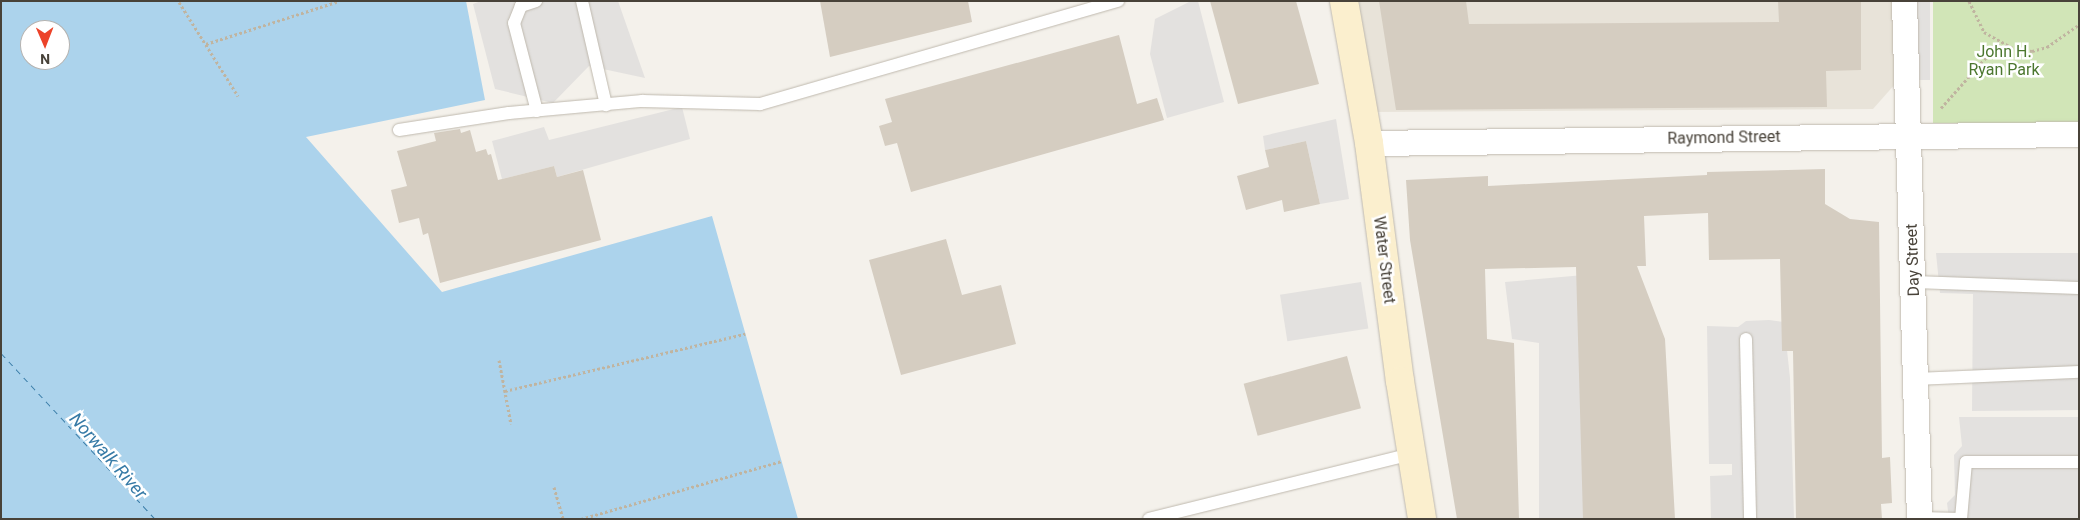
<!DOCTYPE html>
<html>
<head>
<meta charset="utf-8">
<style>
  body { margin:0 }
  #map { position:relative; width:2080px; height:520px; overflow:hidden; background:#f4f1eb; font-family:Roboto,sans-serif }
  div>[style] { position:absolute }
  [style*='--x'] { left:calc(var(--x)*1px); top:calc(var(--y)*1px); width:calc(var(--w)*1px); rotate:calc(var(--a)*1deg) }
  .residential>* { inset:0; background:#e8e3d9 }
  .green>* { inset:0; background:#d1e5b7; transform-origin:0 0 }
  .parking>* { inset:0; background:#e3e1df; transform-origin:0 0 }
  .water>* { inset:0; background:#acd3ec }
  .ferry>* { height:1px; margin-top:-0.5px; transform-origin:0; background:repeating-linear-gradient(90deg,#367aa6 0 6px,transparent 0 11px) }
  .building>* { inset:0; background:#d5cdc1; transform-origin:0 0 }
  .path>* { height:3px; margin-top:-1.5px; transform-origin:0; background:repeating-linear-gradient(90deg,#c0b4a0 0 2.5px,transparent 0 5px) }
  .roads { filter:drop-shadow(0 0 1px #bfb9ae) drop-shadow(0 0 1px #bfb9ae) }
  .lane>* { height:12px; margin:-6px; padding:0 6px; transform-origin:6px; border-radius:6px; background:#fff }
  .street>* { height:25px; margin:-12.5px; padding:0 12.5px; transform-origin:12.5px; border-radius:12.5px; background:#fff }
  .secondary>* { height:28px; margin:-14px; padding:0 14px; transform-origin:14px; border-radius:14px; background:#fbefce }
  span { translate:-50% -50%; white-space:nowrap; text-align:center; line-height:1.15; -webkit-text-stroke:5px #fff; paint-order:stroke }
  .park-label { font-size:16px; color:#4c772f }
  .street-label { font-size:16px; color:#484239 }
  .water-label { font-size:18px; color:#367aa6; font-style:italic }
  .frame { position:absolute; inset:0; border:2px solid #484239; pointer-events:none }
  .north { position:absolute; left:20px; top:20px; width:50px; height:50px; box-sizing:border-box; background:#fff; border:1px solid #b6b3b0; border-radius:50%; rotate:179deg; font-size:14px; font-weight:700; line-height:20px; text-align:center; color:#484239 }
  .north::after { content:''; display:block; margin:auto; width:18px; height:22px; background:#ec432a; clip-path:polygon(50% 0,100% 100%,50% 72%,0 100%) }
</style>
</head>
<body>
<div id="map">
  <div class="residential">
    <i style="clip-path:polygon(1354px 1px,1893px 1px,1896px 83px,1873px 109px,1373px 112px)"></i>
  </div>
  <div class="green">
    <i style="left:1933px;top:1px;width:146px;height:122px"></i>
  </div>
  <div class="parking">
    <i style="clip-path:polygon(481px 1px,618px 1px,645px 78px,589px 66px,553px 103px,495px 89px,473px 4px)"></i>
    <i style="clip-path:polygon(1191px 1px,1198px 1px,1224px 102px,1167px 118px,1150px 54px,1155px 19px)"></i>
    <i style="left:1916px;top:1px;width:14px;height:79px"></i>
    <i style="clip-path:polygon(682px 107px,690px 139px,557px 177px,554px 166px,502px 179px,492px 141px,544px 127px,549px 140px)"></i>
    <i style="clip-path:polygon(1336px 119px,1349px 199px,1320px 204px,1306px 141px,1265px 150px,1263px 136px)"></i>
    <i style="clip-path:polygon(1936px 253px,2079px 253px,2079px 410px,1972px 411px,1973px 294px,1940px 293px)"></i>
    <i style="clip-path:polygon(1607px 273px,1595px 519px,1539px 519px,1539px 343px,1512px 339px,1505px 282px)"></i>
    <i style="left:1361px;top:282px;width:47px;height:82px;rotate:81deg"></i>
    <i style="clip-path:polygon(1769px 320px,1784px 322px,1790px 378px,1794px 519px,1711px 519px,1710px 476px,1732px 475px,1732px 464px,1709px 464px,1707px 326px,1738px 327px,1746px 321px)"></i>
    <i style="clip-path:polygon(1959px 417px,2079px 417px,2079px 519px,1949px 519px,1947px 503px,1955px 495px,1954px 455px,1962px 446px)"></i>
  </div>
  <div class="water">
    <i style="clip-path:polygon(evenodd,1px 1px,466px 1px,485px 100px,306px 137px,442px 292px,712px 216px,798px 519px,1px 519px,1px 1px,30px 30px,60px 30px,60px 60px,30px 60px,30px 30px)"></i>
  </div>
  <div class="ferry">
    <i style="--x:1;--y:353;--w:226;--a:47.1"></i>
  </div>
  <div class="building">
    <i style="clip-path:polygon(820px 1px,968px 1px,972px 22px,830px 57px)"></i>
    <i style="clip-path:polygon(1210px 1px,1296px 1px,1319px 84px,1238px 104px)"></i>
    <i style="clip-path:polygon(1379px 1px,1466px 1px,1469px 24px,1779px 22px,1778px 1px,1861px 1px,1861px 70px,1826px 71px,1827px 107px,1396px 110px)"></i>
    <i style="clip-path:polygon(1119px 35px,1137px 104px,1157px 98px,1164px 120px,911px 192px,897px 143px,885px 146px,879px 126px,892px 122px,885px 99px)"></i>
    <i style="clip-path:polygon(460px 129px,461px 133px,470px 130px,476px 152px,486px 149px,488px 155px,491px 154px,498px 180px,554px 166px,557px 177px,583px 170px,601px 240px,440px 283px,428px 233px,423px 235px,419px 218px,399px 223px,391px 190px,407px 186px,397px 151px,436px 141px,434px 133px)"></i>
    <i style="clip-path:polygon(1306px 141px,1320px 204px,1284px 212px,1282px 200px,1246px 210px,1237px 176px,1269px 167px,1265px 150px)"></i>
    <i style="clip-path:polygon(1825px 169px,1825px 204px,1850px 219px,1879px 222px,1882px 458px,1890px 457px,1892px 503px,1881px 504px,1882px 519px,1796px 519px,1793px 351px,1782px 351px,1780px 259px,1709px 260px,1708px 213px,1644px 216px,1646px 266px,1637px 266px,1665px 339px,1675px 519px,1583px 519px,1576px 267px,1485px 269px,1487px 339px,1514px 343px,1519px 519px,1457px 519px,1410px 240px,1406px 180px,1488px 176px,1488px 186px,1707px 175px,1707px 172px)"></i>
    <i style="clip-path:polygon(946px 239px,962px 295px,1001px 285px,1016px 344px,901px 375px,869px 260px)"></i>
    <i style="left:1347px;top:356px;width:54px;height:107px;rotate:75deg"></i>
  </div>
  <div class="path">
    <i style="--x:1969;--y:1;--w:34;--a:64"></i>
    <i style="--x:1984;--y:32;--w:35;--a:29"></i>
    <i style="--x:2015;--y:49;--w:17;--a:7"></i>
    <i style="--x:2032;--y:51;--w:16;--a:-15"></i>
    <i style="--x:2047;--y:47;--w:39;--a:-35"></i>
    <i style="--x:179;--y:2;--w:111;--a:57.9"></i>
    <i style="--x:206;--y:44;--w:140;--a:-17.9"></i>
    <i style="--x:1941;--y:108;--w:87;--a:-48.3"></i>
    <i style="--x:499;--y:360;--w:65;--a:79.4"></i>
    <i style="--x:505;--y:391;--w:247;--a:-13.4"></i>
    <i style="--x:554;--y:487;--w:33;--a:74"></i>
    <i style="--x:581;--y:519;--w:209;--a:-16.1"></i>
  </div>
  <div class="roads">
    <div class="lane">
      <i style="--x:536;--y:1;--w:16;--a:162"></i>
      <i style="--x:521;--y:6;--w:18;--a:112"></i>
      <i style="--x:514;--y:23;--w:91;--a:75.4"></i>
      <i style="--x:582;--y:1;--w:107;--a:77"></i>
      <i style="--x:399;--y:130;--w:111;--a:-8.8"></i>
      <i style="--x:509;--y:113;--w:134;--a:-5.2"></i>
      <i style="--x:642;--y:101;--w:118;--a:1.5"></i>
      <i style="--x:760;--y:104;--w:373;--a:-16.1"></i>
      <i style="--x:1914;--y:282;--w:165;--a:2.1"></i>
      <i style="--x:1746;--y:339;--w:180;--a:88.7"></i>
      <i style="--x:1916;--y:379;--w:163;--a:-2.5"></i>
      <i style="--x:1919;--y:518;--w:42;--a:1.4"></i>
      <i style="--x:1149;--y:519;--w:270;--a:-13.9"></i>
      <i style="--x:1961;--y:519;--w:57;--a:-85"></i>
      <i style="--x:1966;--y:462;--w:113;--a:0"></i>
    </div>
    <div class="street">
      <i style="--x:1904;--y:1;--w:518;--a:88.34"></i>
      <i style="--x:1369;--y:143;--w:710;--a:-0.73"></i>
    </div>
    <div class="secondary">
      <i style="--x:1344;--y:1;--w:144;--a:80"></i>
      <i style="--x:1369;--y:143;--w:240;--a:82.6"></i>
      <i style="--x:1400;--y:381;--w:140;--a:80.9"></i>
    </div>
  </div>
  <div class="park-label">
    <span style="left:2004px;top:61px">John H.<br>Ryan Park</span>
  </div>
  <div class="street-label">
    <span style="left:1724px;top:138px;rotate:-1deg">Raymond Street</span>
    <span style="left:1384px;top:260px;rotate:83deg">Water Street</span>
    <span style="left:1913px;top:260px;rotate:-92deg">Day Street</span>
  </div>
  <div class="water-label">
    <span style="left:108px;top:456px;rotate:49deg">Norwalk River</span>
  </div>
  <div class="frame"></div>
  <div class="north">N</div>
</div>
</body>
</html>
